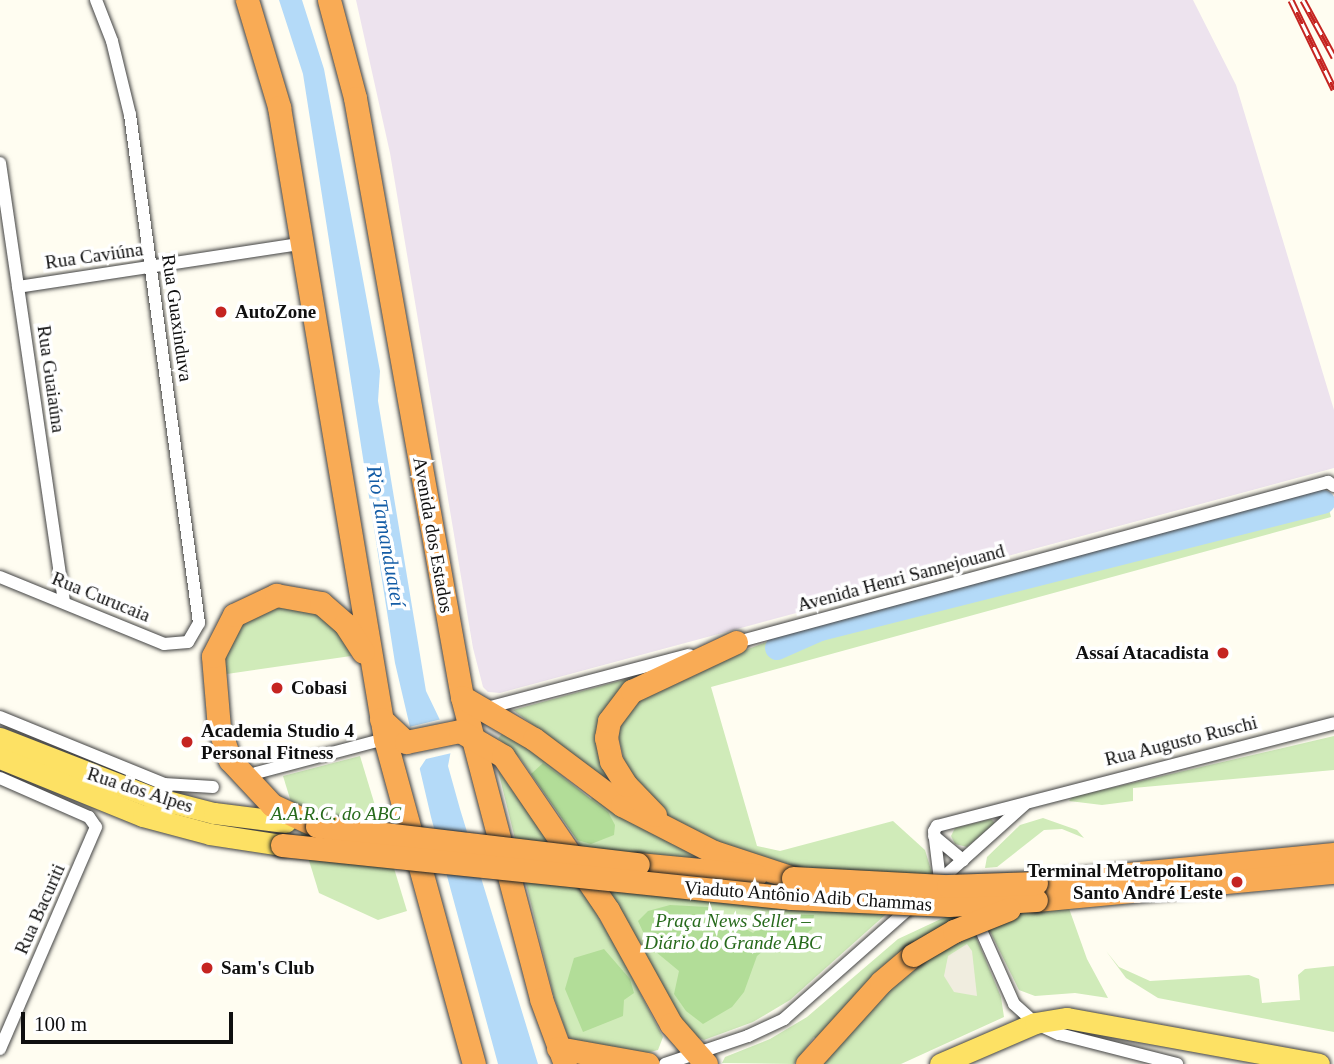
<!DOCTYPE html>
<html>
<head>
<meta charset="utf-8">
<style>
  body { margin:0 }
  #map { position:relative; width:1334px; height:1064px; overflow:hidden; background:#fffdf1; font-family:Georgia,serif }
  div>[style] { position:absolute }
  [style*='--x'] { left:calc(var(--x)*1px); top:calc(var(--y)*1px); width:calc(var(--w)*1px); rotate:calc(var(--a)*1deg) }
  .industrial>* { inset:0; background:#ede3ee }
  .green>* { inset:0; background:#d0ebb9 }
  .forest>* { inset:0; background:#b2dd98 }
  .plaza>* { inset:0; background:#f0eddf }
  .water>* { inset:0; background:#b4daf8 }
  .pier>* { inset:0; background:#fffdf1 }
  .river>* { height:24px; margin:-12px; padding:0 12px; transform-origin:12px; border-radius:12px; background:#b4daf8 }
  .roads { filter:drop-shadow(0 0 2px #424242) drop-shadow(0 0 2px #424242) }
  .street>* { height:12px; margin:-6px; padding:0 6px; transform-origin:6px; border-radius:6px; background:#fff }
  .primary>* { height:21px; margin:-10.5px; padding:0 10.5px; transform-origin:10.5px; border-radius:10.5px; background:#fde164 }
  .highway>* { height:23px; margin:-11.5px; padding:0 11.5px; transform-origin:11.5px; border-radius:11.5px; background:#f9ab55 }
  .rail>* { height:7px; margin-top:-3.5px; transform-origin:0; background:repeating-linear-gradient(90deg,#fff 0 13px,#c52421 0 26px); box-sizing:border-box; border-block:2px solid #c52421 }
  .bridges { filter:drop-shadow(0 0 2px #202020) drop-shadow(0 0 2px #202020) }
  .highway-bridge>* { height:23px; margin:-11.5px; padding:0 11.5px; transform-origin:11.5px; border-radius:11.5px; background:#f9ab55 }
  .dots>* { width:19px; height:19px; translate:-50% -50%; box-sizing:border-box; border:4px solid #fff; border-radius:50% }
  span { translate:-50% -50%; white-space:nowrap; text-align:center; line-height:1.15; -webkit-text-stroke:7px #fff; paint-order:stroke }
  .street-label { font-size:19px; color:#0f0f0f }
  .poi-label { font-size:19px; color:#0f0f0f; font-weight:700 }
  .left { translate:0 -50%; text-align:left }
  .right { translate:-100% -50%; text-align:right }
  .park-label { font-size:19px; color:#276a1c; font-style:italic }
  .water-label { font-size:21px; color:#135ca6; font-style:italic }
  .scale { position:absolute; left:21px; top:1012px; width:212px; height:32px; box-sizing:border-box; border:4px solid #0f0f0f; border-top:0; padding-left:9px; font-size:21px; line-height:24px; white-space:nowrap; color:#0f0f0f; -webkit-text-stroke:5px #fff; paint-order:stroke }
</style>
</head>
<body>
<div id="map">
  <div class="industrial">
    <i style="clip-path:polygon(356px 0,1193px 0,1236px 85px,1334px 410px,1334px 468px,500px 693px,488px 692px,483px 687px,473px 648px,390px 153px)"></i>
  </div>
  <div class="green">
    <i style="clip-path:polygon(1314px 495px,1328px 505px,1331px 517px,711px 687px,757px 846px,780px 851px,893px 821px,925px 850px,932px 873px,790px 1000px,753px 1022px,704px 1040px,689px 1034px,577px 840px,520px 758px,498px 738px,502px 734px,523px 744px,591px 799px,605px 779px,513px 710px,663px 669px,598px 731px,625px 763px,618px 735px,626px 713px,643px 697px,706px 665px,788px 634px)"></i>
    <i style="clip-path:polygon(278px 605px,319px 612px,344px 638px,351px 656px,220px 675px,222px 659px,241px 623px)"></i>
    <i style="clip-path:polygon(1334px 736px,1334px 770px,1133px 788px,1133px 801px,1102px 805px,1069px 801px,1072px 797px)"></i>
    <i style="clip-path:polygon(360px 756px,407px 911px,378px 920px,319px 893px,283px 776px)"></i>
    <i style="clip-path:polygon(498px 770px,580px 886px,617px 949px,663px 1037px,658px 1050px,646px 1053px,576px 1044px,567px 1034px,554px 997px)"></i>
    <i style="clip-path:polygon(1043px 818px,1077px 830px,1084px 838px,1062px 829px,1044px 830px,997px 867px,985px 868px,987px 857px,1020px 825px)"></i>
    <i style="clip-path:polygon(991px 819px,995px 823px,967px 847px,955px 844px,951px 836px,955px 828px)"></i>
    <i style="clip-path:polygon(1066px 900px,1087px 959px,1108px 998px,1075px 993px,1035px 996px,1019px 990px,976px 903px)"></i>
    <i style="clip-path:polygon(958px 911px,967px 915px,1001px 997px,1004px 1017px,901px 1064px,823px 1064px,833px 1052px,814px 1037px,794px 1064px,722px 1063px,725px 1057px,770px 1039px,807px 1017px,898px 939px)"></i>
    <i style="clip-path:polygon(1106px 951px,1119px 967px,1150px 981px,1249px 975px,1259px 979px,1262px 1003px,1300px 1000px,1298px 975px,1305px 969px,1334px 966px,1334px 1032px,1158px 998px,1126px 978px)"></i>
  </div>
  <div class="forest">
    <i style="clip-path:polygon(543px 763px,608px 812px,615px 825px,614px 835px,591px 844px,577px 840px,531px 774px)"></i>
    <i style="clip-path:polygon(670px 905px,708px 907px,753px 933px,773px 914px,814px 915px,812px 929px,798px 940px,774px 942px,757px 956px,744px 992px,732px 1007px,703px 1024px,686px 1011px,674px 994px,679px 971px,650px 947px,638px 921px,648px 911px)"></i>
    <i style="clip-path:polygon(604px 949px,630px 979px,634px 993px,624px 1000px,623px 1016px,583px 1032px,565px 989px,574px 958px)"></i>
  </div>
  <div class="plaza">
    <i style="clip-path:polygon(967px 944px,972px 951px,977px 996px,954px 992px,944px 976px,948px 956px)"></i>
  </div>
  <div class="water">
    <i style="clip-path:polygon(279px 0,302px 0,324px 69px,380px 371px,378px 401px,426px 691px,452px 745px,448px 766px,460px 809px,538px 1064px,498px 1064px,431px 817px,395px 663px,303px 74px)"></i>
  </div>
  <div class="pier">
    <i style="clip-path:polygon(442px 719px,456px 752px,426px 759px,418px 771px,406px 724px,409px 727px)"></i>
  </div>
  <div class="river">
    <i style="--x:777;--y:648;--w:47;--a:-23.8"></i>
    <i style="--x:820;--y:629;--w:519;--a:-14.17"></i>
  </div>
  <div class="roads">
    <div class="street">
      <i style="--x:0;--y:163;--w:444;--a:81.7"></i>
      <i style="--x:18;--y:287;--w:285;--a:-8.7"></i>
      <i style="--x:0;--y:577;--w:177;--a:22.2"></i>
      <i style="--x:164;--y:644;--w:24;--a:-5"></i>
      <i style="--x:188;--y:642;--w:22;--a:-60"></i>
      <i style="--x:199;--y:623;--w:513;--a:-97.73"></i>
      <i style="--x:130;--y:115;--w:76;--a:-103.7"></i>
      <i style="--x:112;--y:41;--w:44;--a:-111.3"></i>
      <i style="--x:730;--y:644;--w:620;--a:-15.16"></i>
      <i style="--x:1328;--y:482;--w:7;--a:34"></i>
      <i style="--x:483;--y:709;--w:213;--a:-14.7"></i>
      <i style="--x:0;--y:717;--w:177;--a:22.2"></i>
      <i style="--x:164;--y:784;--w:49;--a:3.5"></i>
      <i style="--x:256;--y:773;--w:133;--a:-14.8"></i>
      <i style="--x:0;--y:778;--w:97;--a:23.7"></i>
      <i style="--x:89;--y:817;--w:12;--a:55"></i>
      <i style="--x:96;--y:827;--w:242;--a:113.4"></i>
      <i style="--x:934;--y:836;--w:38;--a:40"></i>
      <i style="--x:940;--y:880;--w:49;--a:-97"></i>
      <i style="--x:934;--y:831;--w:6;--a:-59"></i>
      <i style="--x:937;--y:826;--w:410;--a:-14.5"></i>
      <i style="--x:937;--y:883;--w:118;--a:-41.9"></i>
      <i style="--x:976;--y:919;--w:93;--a:65.9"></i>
      <i style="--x:1014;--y:1004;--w:28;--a:42"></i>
      <i style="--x:1035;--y:1023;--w:26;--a:25"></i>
      <i style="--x:1059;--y:1034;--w:122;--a:14.3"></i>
      <i style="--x:665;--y:1064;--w:88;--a:-18.6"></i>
      <i style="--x:748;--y:1036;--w:40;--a:-25"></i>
      <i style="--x:784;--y:1019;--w:172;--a:-41.5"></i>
    </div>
    <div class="primary">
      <i style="--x:0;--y:738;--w:162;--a:21.3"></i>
      <i style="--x:151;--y:797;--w:65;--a:14.3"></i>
      <i style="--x:214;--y:813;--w:72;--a:7.2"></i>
      <i style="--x:0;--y:758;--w:154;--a:22.1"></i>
      <i style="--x:143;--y:816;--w:69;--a:15"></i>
      <i style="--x:210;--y:834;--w:73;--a:8.7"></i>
      <i style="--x:940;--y:1064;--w:103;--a:-23.3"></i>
      <i style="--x:1035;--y:1023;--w:32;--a:-9"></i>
      <i style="--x:1067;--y:1018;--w:256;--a:10.3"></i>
    </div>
    <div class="highway">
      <i style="--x:247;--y:0;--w:112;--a:73.3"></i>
      <i style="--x:279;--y:107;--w:641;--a:80.48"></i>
      <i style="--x:385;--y:739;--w:337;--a:74.7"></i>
      <i style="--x:329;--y:0;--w:101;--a:75.1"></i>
      <i style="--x:355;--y:98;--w:608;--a:79.87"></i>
      <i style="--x:462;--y:697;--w:312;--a:75.3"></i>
      <i style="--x:541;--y:999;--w:69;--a:69.7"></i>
      <i style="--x:462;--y:697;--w:83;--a:30.3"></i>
      <i style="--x:534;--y:739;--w:110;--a:36.9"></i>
      <i style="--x:622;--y:805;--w:103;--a:27.1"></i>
      <i style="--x:714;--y:852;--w:83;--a:18.2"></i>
      <i style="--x:381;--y:719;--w:34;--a:43"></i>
      <i style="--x:406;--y:742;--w:55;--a:-11.5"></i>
      <i style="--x:460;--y:731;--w:50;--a:30.2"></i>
      <i style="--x:503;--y:756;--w:186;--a:55.7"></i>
      <i style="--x:608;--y:910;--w:130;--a:61.1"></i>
      <i style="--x:671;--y:1024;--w:53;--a:48.8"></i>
      <i style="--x:655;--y:815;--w:42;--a:-134"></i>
      <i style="--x:626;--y:785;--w:28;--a:-122"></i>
      <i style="--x:611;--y:761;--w:24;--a:-102"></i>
      <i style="--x:606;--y:738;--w:17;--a:-80"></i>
      <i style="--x:609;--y:721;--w:38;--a:-53"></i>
      <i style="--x:632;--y:691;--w:115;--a:-25.2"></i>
      <i style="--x:317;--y:826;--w:50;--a:-155"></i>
      <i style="--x:272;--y:805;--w:62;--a:-133"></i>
      <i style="--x:230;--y:760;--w:34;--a:-109"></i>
      <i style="--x:219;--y:728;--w:72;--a:-94.8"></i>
      <i style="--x:213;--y:656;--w:46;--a:-62.9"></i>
      <i style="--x:234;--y:615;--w:47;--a:-25.5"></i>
      <i style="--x:276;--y:595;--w:46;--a:10.1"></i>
      <i style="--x:321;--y:603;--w:32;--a:41"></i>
      <i style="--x:345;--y:624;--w:33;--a:57"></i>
      <i style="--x:638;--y:864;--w:118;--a:5.4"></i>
      <i style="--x:1036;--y:883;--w:299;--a:-5.6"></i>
      <i style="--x:1036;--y:900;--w:299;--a:-5.4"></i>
      <i style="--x:558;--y:1048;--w:91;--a:10.1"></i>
      <i style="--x:807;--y:1064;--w:110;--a:-47.9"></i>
      <i style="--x:881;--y:982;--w:42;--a:-40.2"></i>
    </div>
  </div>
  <div class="rail">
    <i style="--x:1291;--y:0;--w:99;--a:64.2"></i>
    <i style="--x:1303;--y:0;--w:65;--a:61.5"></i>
  </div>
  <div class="bridges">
    <div class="highway-bridge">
      <i style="--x:317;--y:826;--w:323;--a:6.8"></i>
      <i style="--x:282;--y:845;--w:512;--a:5.94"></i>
      <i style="--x:791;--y:898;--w:158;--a:2.5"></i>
      <i style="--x:949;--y:905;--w:87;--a:-3.3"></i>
      <i style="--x:793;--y:878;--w:155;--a:3"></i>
      <i style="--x:948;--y:886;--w:88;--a:-2"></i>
      <i style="--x:913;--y:955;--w:48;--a:-30.3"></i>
      <i style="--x:954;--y:931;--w:59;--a:-21.8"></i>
    </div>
  </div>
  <div class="dots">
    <i style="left:221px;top:312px;background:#c52421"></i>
    <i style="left:1223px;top:653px;background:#c52421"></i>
    <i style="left:277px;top:688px;background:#c52421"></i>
    <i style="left:187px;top:742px;background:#c52421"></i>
    <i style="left:1237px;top:882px;background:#c52421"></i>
    <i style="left:207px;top:968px;background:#c52421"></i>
  </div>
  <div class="street-label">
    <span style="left:94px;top:256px;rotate:-8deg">Rua Caviúna</span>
    <span style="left:177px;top:318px;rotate:82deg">Rua Guaxinduva</span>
    <span style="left:51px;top:379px;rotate:82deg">Rua Guaiaúna</span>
    <span style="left:433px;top:535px;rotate:80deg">Avenida dos Estados</span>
    <span style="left:901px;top:578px;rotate:-15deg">Avenida Henri Sannejouand</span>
    <span style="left:101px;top:597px;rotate:22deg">Rua Curucaia</span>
    <span style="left:1181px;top:741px;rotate:-14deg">Rua Augusto Ruschi</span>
    <span style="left:140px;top:790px;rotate:18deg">Rua dos Alpes</span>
    <span style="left:808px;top:896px;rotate:4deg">Viaduto Antônio Adib Chammas</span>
    <span style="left:40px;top:909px;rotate:-66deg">Rua Bacuriti</span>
  </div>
  <div class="poi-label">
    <span class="left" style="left:235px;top:312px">AutoZone</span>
    <span class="right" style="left:1209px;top:653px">Assaí Atacadista</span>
    <span class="left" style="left:291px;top:688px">Cobasi</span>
    <span class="left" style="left:201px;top:742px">Academia Studio 4<br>Personal Fitness</span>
    <span class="right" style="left:1223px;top:882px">Terminal Metropolitano<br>Santo André Leste</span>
    <span class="left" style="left:221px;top:968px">Sam's Club</span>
  </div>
  <div class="park-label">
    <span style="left:336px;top:814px">A.A.R.C. do ABC</span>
    <span style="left:733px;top:932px">Praça News Seller –<br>Diário do Grande ABC</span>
  </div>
  <div class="water-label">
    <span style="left:386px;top:536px;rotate:80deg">Rio Tamanduateí</span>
  </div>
  <div class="scale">100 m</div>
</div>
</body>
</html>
